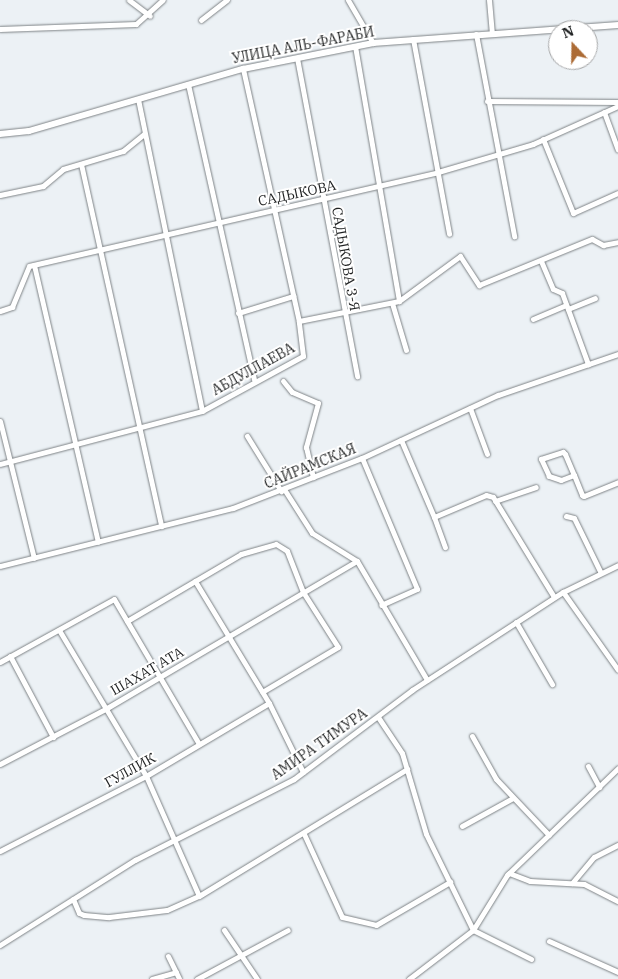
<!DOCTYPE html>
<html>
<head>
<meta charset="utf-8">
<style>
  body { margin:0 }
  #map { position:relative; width:618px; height:979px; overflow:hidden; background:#ecf1f5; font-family:"IBM Plex Serif",serif }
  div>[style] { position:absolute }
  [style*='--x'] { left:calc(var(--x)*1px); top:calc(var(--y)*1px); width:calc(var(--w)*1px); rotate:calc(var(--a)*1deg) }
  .roads { filter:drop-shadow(0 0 1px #7e8386) drop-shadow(0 0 1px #7e8386) }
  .minor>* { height:5px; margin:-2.5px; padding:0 2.5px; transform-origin:2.5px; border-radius:2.5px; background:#fff }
  .major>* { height:6px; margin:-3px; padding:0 3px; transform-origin:3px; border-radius:3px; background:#fff }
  span { translate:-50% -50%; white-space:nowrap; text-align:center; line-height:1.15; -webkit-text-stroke:4px #fff; paint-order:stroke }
  .street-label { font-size:14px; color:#1f2122 }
  .north { position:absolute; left:548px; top:20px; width:50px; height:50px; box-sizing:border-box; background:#fff; border:1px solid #a5a6a7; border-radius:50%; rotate:339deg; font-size:14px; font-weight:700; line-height:20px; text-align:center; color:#1f2122 }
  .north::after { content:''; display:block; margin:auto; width:18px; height:22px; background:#ac6b35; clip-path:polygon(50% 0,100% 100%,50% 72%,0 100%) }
</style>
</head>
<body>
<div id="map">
  <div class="roads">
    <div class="minor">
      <i style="--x:129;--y:0;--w:26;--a:37"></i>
      <i style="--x:348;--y:0;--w:50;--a:59.8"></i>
      <i style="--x:489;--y:0;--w:33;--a:85"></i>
      <i style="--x:201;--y:20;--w:33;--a:-38"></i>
      <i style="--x:0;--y:29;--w:136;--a:-2.1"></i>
      <i style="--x:136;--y:24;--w:36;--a:-42"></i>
      <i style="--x:476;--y:34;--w:206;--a:79.3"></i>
      <i style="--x:413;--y:39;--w:198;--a:79.5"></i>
      <i style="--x:355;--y:46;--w:259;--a:80.2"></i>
      <i style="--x:297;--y:58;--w:324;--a:79.3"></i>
      <i style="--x:243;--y:69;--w:258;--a:77.5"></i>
      <i style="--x:188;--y:84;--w:303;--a:77.4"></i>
      <i style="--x:138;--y:99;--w:318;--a:78.4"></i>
      <i style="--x:487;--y:101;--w:131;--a:0.4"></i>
      <i style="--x:604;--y:112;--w:40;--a:69.8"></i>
      <i style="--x:543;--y:139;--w:80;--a:67.9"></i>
      <i style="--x:573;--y:213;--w:49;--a:-24"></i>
      <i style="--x:81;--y:164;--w:371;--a:77.5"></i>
      <i style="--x:0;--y:195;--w:44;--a:-11.8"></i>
      <i style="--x:43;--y:186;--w:26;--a:-40"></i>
      <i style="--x:63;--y:169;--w:63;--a:-16.7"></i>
      <i style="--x:123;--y:151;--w:27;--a:-39"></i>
      <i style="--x:541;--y:261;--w:30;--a:67"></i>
      <i style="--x:553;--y:289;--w:10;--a:24"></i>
      <i style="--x:562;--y:293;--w:76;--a:69.9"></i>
      <i style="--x:34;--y:265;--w:284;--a:77"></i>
      <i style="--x:392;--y:303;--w:49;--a:73.4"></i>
      <i style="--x:568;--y:309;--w:29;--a:-22"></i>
      <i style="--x:0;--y:311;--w:13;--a:-18"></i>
      <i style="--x:12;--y:307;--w:44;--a:-67.5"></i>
      <i style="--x:29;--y:266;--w:420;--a:-12.9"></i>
      <i style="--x:438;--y:172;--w:99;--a:-16.4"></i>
      <i style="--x:533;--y:144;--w:93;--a:-24.1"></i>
      <i style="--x:238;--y:313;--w:58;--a:-17.2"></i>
      <i style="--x:533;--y:319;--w:36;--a:-23"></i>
      <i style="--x:283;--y:381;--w:14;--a:51"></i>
      <i style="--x:292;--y:392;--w:28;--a:23"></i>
      <i style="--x:318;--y:403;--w:46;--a:105.3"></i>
      <i style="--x:306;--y:447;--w:31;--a:77"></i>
      <i style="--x:470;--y:408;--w:49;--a:69.7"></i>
      <i style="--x:0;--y:421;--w:141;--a:76.1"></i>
      <i style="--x:247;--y:436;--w:65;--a:58.3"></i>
      <i style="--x:401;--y:440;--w:84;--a:66.8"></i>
      <i style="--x:434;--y:517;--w:56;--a:-22.9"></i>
      <i style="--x:486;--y:495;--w:7;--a:16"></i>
      <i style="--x:493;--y:497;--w:117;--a:58.6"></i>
      <i style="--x:362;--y:458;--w:142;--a:67.2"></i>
      <i style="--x:417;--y:589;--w:39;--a:156"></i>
      <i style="--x:0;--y:464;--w:209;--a:-14.7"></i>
      <i style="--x:202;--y:411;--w:115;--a:-28.6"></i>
      <i style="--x:303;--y:356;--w:35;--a:-97"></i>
      <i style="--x:299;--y:321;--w:102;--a:-11.3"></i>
      <i style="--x:399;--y:301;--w:76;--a:-36.4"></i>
      <i style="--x:460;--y:256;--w:35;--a:57"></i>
      <i style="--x:479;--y:285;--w:122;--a:-22.2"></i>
      <i style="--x:592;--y:239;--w:13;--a:29"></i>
      <i style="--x:603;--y:245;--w:15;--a:-11"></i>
      <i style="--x:574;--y:475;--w:14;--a:159"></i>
      <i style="--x:561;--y:480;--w:13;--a:-162"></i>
      <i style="--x:549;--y:476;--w:19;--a:-115"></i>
      <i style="--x:541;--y:459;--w:23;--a:-18"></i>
      <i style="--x:563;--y:452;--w:3;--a:45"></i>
      <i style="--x:565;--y:454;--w:23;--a:67"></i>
      <i style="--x:574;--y:475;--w:22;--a:68"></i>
      <i style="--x:582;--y:495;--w:2;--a:27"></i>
      <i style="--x:584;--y:496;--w:37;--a:-22"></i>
      <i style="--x:284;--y:489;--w:52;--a:57.5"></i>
      <i style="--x:312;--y:533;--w:53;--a:31.9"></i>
      <i style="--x:357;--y:561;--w:138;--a:59.5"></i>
      <i style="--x:495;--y:501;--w:43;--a:-18.9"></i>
      <i style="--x:566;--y:516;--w:8;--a:14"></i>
      <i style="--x:574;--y:518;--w:61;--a:63.9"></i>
      <i style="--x:434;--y:517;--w:32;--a:70"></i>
      <i style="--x:0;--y:566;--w:240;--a:-14"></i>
      <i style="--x:233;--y:508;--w:138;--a:-21.2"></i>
      <i style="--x:362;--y:458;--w:150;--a:-24.9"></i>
      <i style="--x:498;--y:395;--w:127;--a:-18.9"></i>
      <i style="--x:195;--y:581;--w:143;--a:58.8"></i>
      <i style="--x:269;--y:703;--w:77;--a:63.8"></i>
      <i style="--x:563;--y:592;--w:95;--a:54.8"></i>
      <i style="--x:127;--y:621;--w:132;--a:-30.4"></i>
      <i style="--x:241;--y:554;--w:36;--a:-16"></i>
      <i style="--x:276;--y:544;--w:13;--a:32"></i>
      <i style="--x:287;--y:551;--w:44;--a:68.7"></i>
      <i style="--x:303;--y:592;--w:65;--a:57.5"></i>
      <i style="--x:338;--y:647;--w:88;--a:149.4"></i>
      <i style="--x:516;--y:622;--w:72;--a:59.9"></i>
      <i style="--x:59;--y:630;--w:170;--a:59.2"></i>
      <i style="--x:146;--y:776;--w:131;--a:66.2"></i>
      <i style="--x:10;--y:656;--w:92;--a:62"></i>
      <i style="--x:0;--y:662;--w:130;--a:-28.9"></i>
      <i style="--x:114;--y:599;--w:168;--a:59.6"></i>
      <i style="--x:378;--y:717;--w:43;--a:56.3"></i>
      <i style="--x:402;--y:753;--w:84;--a:73.5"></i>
      <i style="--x:426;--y:834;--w:107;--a:63.9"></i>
      <i style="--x:473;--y:930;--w:65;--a:26.6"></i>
      <i style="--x:472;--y:736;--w:49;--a:60.8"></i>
      <i style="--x:496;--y:779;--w:77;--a:46.6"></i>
      <i style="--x:0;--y:764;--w:121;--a:-27.6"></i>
      <i style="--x:107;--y:708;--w:290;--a:-30.5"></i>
      <i style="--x:588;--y:766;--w:24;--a:62"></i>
      <i style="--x:462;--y:826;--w:58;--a:-28.8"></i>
      <i style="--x:304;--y:834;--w:91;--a:65.4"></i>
      <i style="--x:342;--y:917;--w:35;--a:13"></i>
      <i style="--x:376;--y:925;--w:86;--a:-30.2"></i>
      <i style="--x:0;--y:851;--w:164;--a:-27.2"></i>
      <i style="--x:146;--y:776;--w:143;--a:-30.7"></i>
      <i style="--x:509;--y:873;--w:22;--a:21"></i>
      <i style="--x:530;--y:881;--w:54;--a:3.2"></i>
      <i style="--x:584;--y:884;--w:38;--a:27"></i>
      <i style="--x:572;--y:883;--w:34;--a:-50"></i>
      <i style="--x:594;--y:857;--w:27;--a:-27"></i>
      <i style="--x:73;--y:899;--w:15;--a:67"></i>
      <i style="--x:79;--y:913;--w:5;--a:22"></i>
      <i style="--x:84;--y:915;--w:25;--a:5"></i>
      <i style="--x:109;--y:917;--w:58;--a:-6.9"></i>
      <i style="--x:167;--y:910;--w:35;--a:-24"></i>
      <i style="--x:199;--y:896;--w:244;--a:-31.4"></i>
      <i style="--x:224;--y:930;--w:59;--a:56"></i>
      <i style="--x:549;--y:941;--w:76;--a:24.2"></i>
      <i style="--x:0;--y:945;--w:160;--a:-32.2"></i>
      <i style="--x:135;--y:860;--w:178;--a:-27"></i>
      <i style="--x:294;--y:779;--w:148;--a:-37"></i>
      <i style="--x:412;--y:690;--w:180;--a:-33"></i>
      <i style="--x:563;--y:592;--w:61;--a:-26.1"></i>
      <i style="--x:168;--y:956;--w:25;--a:64"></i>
      <i style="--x:152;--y:979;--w:25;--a:-16"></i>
      <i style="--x:197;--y:979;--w:103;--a:-28.3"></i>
      <i style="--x:409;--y:979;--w:81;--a:-37.4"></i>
      <i style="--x:473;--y:930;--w:65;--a:-58.3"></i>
      <i style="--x:507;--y:875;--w:154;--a:-43.9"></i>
    </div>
    <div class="major">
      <i style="--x:0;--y:134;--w:29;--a:-6"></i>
      <i style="--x:29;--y:131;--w:223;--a:-16.2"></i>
      <i style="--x:243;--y:69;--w:133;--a:-11.3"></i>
      <i style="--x:373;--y:43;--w:246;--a:-4.2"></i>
    </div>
  </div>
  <div class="street-label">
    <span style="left:303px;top:45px;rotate:-11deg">УЛИЦА АЛЬ-ФАРАБИ</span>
    <span style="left:297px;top:193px;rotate:-12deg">САДЫКОВА</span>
    <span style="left:346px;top:259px;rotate:80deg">САДЫКОВА 3-Я</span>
    <span style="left:253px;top:369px;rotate:-29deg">АБДУЛЛАЕВА</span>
    <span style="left:310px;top:466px;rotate:-22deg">САЙРАМСКАЯ</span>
    <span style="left:147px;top:671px;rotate:-30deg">ШАХАТ АТА</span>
    <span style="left:319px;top:744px;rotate:-35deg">АМИРА ТИМУРА</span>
    <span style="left:130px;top:770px;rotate:-29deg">ГУЛЛИК</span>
  </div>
  <div class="north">N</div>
</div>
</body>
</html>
